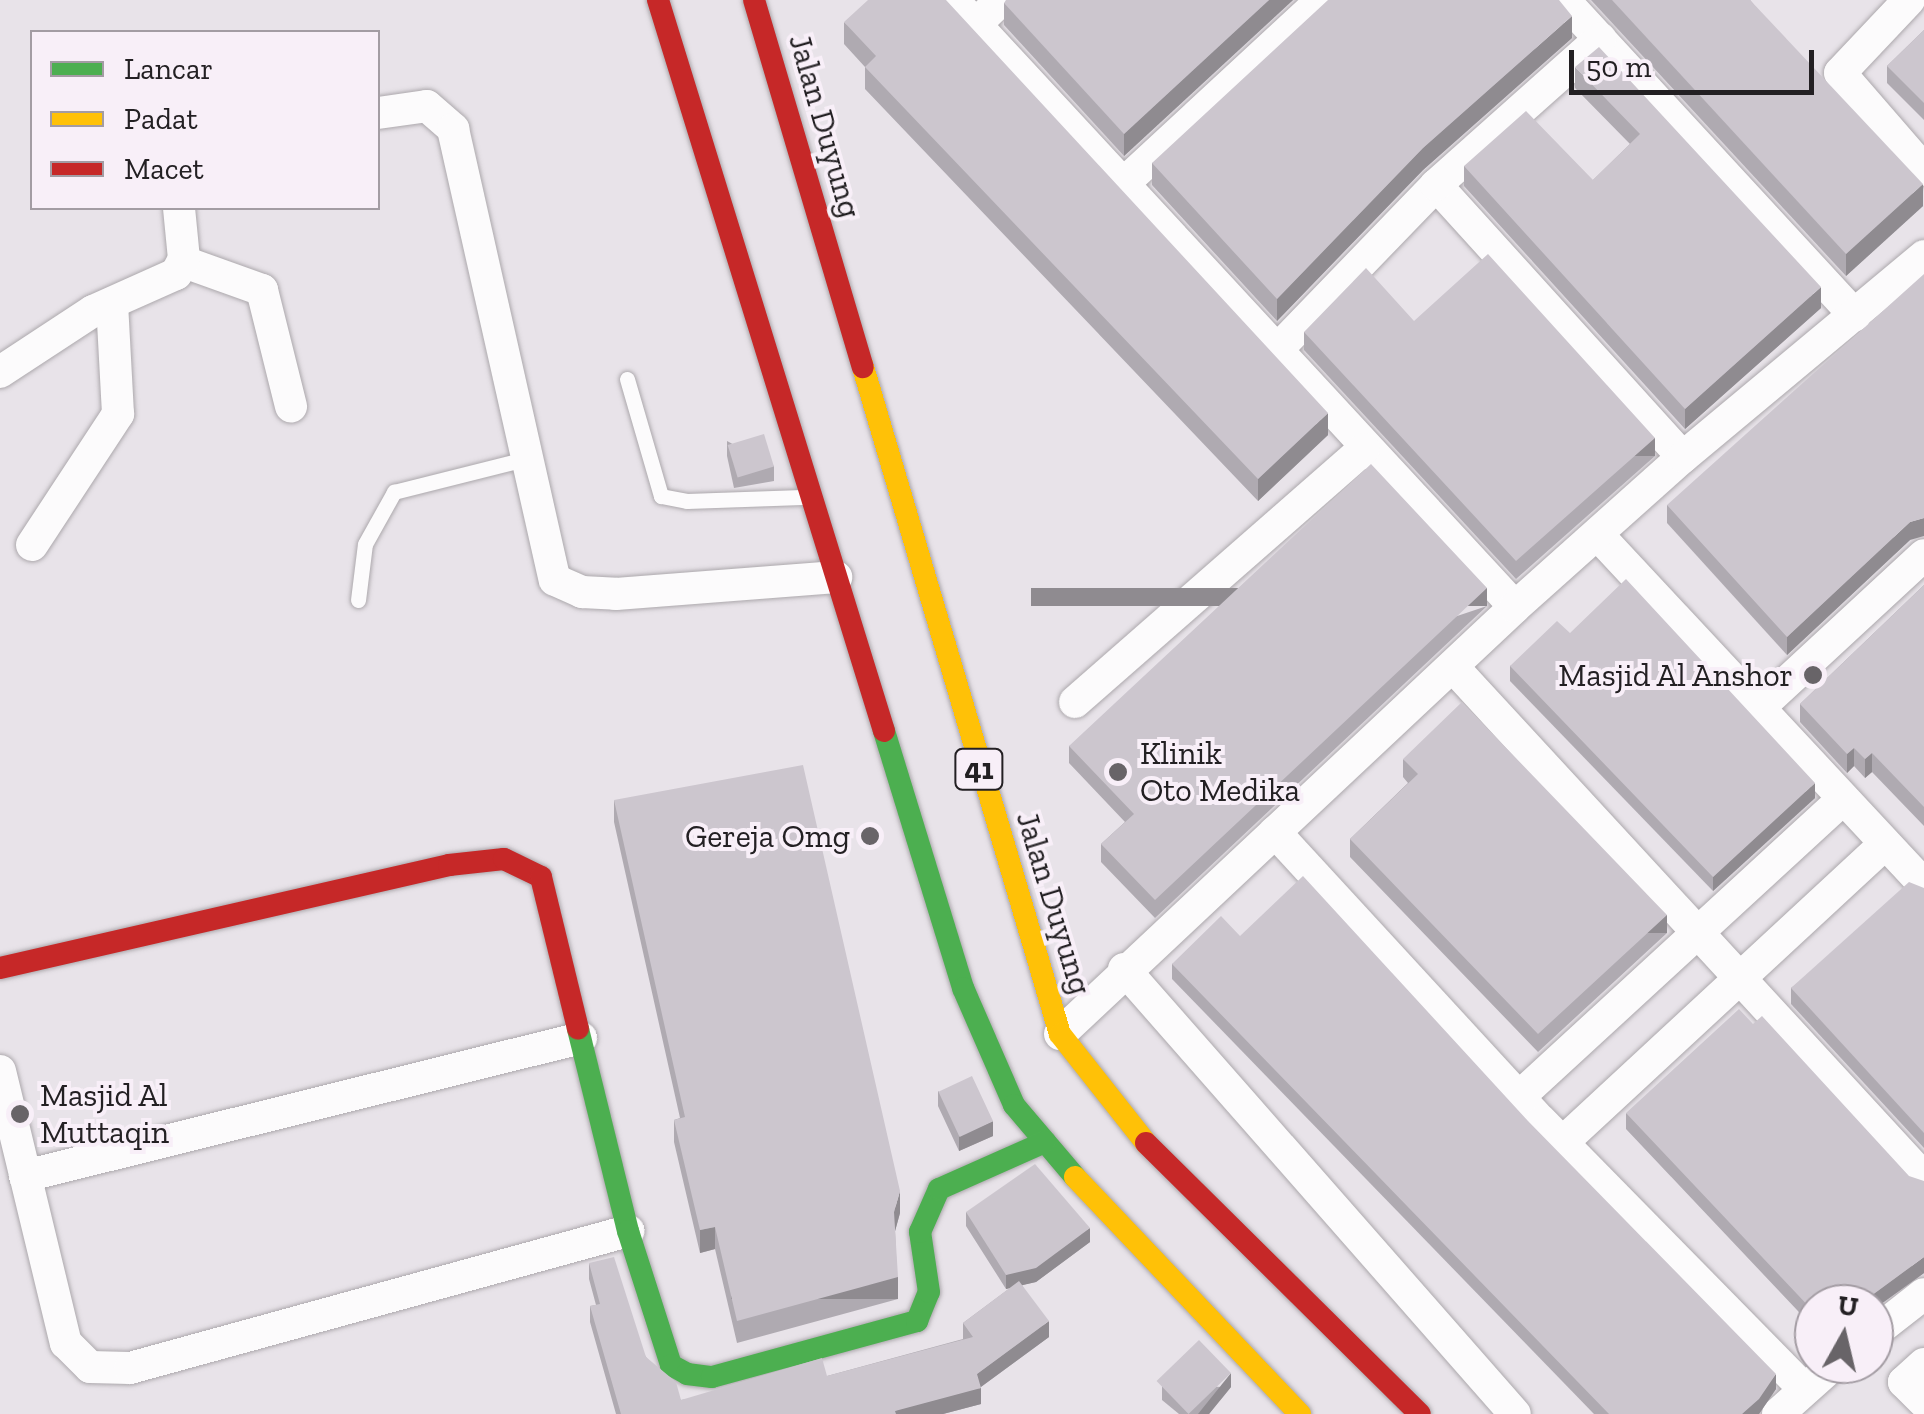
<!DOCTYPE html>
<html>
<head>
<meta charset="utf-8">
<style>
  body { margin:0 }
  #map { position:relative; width:1924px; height:1414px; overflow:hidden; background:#e8e3e9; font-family:"Zilla Slab",serif }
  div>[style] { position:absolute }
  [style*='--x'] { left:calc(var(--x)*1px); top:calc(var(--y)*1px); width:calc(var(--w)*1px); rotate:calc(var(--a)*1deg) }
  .roads { filter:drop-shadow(0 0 2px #aca8ac) drop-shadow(0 0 2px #aca8ac) }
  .lane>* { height:15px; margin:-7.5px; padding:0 7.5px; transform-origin:7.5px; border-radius:7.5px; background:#fcfbfc }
  .street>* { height:32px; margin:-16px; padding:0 16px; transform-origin:16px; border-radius:16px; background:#fcfbfc }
  .fast>* { height:22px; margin:-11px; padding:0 11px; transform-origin:11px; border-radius:11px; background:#4caf50 }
  .slow>* { height:22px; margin:-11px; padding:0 11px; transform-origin:11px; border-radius:11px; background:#ffc107 }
  .jam>* { height:22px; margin:-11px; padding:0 11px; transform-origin:11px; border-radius:11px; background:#c62828 }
  .wall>* { inset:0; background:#afaab1 }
  .shaded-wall>* { inset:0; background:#8f8b90; transform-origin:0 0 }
  .building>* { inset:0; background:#ccc6ce; transform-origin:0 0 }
  .dots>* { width:28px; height:28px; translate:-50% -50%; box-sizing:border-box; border:5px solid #f8eff8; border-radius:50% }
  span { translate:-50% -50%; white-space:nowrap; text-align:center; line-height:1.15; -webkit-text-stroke:8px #f8eff8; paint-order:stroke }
  .shield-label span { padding:2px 8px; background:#f8eff8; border:2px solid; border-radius:8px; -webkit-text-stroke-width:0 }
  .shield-label { font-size:30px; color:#232023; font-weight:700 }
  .street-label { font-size:32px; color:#232023 }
  .poi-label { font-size:32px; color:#232023 }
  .right { translate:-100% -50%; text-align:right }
  .left { translate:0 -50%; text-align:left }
  .legend { position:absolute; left:30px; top:30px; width:350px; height:180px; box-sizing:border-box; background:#f8eff8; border:2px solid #a39ca3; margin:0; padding:12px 18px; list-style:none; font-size:30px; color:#232023 }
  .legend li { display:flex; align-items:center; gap:20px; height:50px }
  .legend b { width:50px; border:2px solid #a39ca3 }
  .north { position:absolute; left:1794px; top:1284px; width:100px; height:100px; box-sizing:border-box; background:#f8eff8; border:2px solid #a39ca3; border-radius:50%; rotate:8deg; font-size:28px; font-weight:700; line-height:40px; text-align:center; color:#232023 }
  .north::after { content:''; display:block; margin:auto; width:35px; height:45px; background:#686468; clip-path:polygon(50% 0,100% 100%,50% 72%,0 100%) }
  .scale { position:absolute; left:1569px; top:50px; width:245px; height:45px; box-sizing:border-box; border:5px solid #232023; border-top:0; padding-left:12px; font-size:30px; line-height:35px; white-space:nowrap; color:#232023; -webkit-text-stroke:8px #f8eff8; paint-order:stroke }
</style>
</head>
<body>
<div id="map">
  <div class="roads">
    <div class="lane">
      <i style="--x:627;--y:379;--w:122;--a:73.8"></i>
      <i style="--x:661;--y:496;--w:26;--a:11"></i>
      <i style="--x:687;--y:501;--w:115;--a:-2"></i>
      <i style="--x:358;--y:600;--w:56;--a:-82.9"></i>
      <i style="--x:365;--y:544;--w:60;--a:-60.9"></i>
      <i style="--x:394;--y:492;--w:139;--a:-14.1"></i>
    </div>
    <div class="street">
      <i style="--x:953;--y:0;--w:827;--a:47.2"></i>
      <i style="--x:1564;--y:0;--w:429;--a:47.3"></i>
      <i style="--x:1909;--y:0;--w:100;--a:133.4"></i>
      <i style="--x:1840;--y:73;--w:128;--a:49.1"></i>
      <i style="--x:976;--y:24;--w:35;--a:-44"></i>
      <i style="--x:378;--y:113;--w:49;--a:-8.1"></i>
      <i style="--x:427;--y:106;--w:35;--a:41"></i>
      <i style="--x:453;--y:129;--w:462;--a:77.3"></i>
      <i style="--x:555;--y:580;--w:30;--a:24"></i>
      <i style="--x:582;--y:592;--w:34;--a:3"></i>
      <i style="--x:616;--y:594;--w:221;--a:-4.4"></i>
      <i style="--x:1122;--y:185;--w:272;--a:-42.8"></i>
      <i style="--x:1436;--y:185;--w:367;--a:47.8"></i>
      <i style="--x:184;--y:262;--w:83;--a:19.7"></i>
      <i style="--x:262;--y:290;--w:120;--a:76"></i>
      <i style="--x:1274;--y:353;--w:233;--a:-46"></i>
      <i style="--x:1436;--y:185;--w:220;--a:-41.7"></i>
      <i style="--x:0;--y:372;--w:111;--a:-33.3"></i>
      <i style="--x:93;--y:311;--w:91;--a:-24"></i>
      <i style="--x:176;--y:274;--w:17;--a:-62"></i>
      <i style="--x:184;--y:259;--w:51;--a:-95.6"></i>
      <i style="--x:1598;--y:535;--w:478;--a:47"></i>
      <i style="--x:32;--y:545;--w:157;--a:-56.7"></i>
      <i style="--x:118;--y:414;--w:111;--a:-93.1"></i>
      <i style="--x:1454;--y:668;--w:694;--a:47.34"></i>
      <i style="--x:1075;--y:702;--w:384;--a:-41.2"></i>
      <i style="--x:1761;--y:706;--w:222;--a:-42.8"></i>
      <i style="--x:1275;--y:832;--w:394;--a:47.4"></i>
      <i style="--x:1542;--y:1122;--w:373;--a:45.5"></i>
      <i style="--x:1124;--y:969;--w:592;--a:48.7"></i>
      <i style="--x:1060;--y:1034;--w:624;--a:-43.18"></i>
      <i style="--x:1515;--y:607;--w:225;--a:-41.8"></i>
      <i style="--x:1683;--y:457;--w:314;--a:-39.8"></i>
      <i style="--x:0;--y:1071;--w:280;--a:76.4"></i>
      <i style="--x:66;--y:1343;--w:34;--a:45"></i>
      <i style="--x:90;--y:1367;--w:40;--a:1.4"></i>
      <i style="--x:130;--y:1368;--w:517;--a:-15.38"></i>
      <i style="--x:1520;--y:1096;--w:437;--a:-42.6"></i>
      <i style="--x:1563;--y:1142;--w:436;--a:-42.8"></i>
      <i style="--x:25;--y:1176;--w:573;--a:-13.94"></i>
      <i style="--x:1874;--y:1333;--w:63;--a:-38"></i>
      <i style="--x:1924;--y:1364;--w:27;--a:138"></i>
      <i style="--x:1904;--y:1382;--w:28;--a:45"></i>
      <i style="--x:1778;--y:1414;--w:75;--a:-41.8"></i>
    </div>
    <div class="fast">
      <i style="--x:884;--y:731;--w:269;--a:72.9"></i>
      <i style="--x:963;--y:988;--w:128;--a:66.4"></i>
      <i style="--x:1014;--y:1105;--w:94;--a:49.7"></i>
      <i style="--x:578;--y:1029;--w:208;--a:76.1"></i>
      <i style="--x:628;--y:1231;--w:141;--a:72.2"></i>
      <i style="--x:671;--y:1365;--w:18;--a:29"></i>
      <i style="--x:687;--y:1374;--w:25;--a:7"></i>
      <i style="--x:712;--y:1377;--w:213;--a:-15.3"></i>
      <i style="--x:917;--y:1321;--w:31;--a:-68"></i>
      <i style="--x:929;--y:1292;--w:61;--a:-98.5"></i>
      <i style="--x:920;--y:1232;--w:47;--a:-66.2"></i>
      <i style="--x:939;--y:1189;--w:116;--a:-23.9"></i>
    </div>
    <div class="slow">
      <i style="--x:863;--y:367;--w:695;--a:73.55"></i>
      <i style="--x:1060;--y:1034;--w:139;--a:51.7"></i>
      <i style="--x:1075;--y:1177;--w:327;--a:46.5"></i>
    </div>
    <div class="jam">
      <i style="--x:658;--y:0;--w:765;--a:72.82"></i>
      <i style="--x:754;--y:0;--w:383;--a:73.5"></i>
      <i style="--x:0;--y:968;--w:461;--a:-12.9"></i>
      <i style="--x:449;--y:865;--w:55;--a:-6.2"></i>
      <i style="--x:504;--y:859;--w:41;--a:25.9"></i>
      <i style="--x:541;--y:877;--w:156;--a:76.3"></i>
      <i style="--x:1146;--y:1143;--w:385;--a:44.7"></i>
    </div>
  </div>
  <div class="wall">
    <i style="clip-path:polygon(1293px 0,1124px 156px,1004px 25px,1004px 3px)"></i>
    <i style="clip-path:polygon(1591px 0,1750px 0,1923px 206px,1846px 276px)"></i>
    <i style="clip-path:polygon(844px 22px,1328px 435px,1258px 501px,865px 89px,865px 67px,844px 44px)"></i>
    <i style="clip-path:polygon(1924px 30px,1924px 120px,1887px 83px,1887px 66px)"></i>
    <i style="clip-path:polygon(1572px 38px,1423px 170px,1277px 321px,1152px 185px,1152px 163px)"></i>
    <i style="clip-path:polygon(1575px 67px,1821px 308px,1685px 429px,1464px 186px,1464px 166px,1593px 180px,1630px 144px,1575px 88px)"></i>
    <i style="clip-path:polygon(1414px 321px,1655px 456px,1516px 579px,1304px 350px,1304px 332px)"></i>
    <i style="clip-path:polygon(727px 441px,774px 466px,774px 481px,734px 488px,727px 456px)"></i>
    <i style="clip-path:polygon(1667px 505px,1910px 540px,1787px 655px,1667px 523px)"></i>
    <i style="clip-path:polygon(1924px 585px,1924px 826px,1872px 772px,1865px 778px,1854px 766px,1847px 773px,1800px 722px,1800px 704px)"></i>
    <i style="clip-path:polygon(1487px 606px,1155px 918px,1101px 862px,1101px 844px,1125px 822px,1069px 763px,1069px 746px)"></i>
    <i style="clip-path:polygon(1570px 633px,1815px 798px,1713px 891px,1510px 681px,1510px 666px)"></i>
    <i style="clip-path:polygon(1403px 759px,1667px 933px,1538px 1052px,1350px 857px,1350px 839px,1408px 783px,1403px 777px)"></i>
    <i style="clip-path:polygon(614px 800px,900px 1213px,895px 1231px,898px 1299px,737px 1343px,715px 1249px,700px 1253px,674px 1142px,674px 1120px,680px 1118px,614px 822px)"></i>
    <i style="clip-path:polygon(1924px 888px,1924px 1148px,1791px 1004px,1791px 988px)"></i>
    <i style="clip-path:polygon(1240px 936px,1776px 1389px,1759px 1414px,1594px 1414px,1172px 979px,1172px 964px)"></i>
    <i style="clip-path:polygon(938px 1091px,993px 1136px,959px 1151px,938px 1106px)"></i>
    <i style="clip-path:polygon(1626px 1113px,1924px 1273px,1874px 1309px,1874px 1304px,1814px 1304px,1814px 1328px,1626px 1129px)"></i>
    <i style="clip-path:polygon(966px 1212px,1090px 1242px,1036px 1282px,1022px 1285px,1049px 1337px,981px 1387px,981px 1404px,943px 1414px,616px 1414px,590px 1322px,590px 1306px,596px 1305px,589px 1279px,589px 1263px,646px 1357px,681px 1400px,827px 1376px,963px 1339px,963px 1323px,1010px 1288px,1006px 1289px,966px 1226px)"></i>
    <i style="clip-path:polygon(1162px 1386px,1231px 1387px,1209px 1414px,1179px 1414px,1162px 1400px)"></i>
  </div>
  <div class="shaded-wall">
    <i style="clip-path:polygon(1269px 0,1293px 0,1124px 156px,1124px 134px)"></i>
    <i style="clip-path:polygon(1572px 16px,1572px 38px,1423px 170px,1277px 321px,1277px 299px,1423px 148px)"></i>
    <i style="clip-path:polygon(1923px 184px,1923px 206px,1846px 276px,1846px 254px)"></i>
    <i style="clip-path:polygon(1821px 287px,1821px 308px,1685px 429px,1685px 409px)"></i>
    <i style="clip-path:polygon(1328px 413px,1328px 435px,1258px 501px,1258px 479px)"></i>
    <i style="left:1655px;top:438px;width:18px;height:186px;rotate:90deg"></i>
    <i style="clip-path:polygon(1924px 518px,1924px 536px,1910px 540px,1787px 655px,1787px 637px,1910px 522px)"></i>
    <i style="left:1487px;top:588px;width:18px;height:456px;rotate:90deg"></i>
    <i style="clip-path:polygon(1854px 748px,1854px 766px,1847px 773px,1847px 754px)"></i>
    <i style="clip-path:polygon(1872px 753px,1872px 772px,1865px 778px,1865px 759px)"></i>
    <i style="clip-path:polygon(1815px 783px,1815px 798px,1713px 891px,1713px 877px)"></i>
    <i style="left:1667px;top:915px;width:18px;height:176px;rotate:90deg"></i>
    <i style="clip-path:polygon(993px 1121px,993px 1136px,959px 1151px,959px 1136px)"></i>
    <i style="clip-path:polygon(900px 1191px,900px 1213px,894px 1235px,894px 1212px)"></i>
    <i style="clip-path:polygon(715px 1227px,715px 1249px,700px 1253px,700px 1230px)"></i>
    <i style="clip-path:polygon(1090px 1228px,1090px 1242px,1036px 1282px,1006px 1289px,1006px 1275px)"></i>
    <i style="clip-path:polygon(1924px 1257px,1924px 1273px,1874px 1309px,1874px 1304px,1860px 1304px)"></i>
    <i style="left:898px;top:1277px;width:22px;height:167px;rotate:90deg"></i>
    <i style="clip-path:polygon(1049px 1321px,1049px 1337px,978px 1389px,981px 1388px,981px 1404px,943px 1414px,895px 1414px,895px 1411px,977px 1374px)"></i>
    <i style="clip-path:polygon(1231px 1373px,1231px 1387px,1209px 1414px,1198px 1414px)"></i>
    <i style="clip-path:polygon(1776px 1374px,1776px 1389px,1759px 1414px,1742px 1414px)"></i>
  </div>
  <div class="building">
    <i style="clip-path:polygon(868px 0,946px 0,1328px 413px,1258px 479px,865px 67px,876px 56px,844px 22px)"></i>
    <i style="clip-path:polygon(1006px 0,1269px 0,1124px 134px,1004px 3px)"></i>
    <i style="clip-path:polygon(1328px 0,1559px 0,1572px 16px,1423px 148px,1277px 299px,1152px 163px)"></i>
    <i style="clip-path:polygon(1612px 0,1750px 0,1923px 184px,1846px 254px)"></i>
    <i style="clip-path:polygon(1924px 30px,1924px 103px,1887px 66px)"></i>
    <i style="clip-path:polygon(1599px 47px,1821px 287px,1685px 409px,1464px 166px,1526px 111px,1593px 180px,1640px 134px,1575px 67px)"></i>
    <i style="clip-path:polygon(1488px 254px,1655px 438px,1516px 561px,1304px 332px,1366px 268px,1414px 321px)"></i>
    <i style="clip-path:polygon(1924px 274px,1924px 518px,1910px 522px,1787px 637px,1667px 505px)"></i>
    <i style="left:764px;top:434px;width:34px;height:38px;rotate:73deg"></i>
    <i style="clip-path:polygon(1371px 464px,1487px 588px,1155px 900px,1101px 844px,1134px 814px,1069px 746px)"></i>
    <i style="clip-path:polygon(1626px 579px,1815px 783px,1713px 877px,1510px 666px,1557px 621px,1570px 633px)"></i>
    <i style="clip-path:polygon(1924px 585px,1924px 807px,1872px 753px,1865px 759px,1854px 748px,1847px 754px,1800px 704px)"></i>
    <i style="clip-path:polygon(1462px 702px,1667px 915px,1538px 1034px,1350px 839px,1418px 774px,1403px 759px)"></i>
    <i style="clip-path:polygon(803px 765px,900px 1191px,894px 1212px,898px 1277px,737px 1321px,715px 1227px,700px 1230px,674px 1120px,685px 1117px,614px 800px)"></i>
    <i style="clip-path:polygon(1303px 876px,1528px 1121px,1776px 1374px,1759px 1399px,1742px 1414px,1609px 1414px,1172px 964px,1221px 916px,1240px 936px)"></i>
    <i style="clip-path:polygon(1909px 882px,1924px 888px,1924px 1133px,1791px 988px)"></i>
    <i style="clip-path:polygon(1739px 1009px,1753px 1024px,1762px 1016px,1909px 1176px,1924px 1181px,1924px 1257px,1860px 1304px,1814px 1304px,1814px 1312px,1626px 1113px)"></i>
    <i style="left:972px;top:1076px;width:50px;height:37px;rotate:65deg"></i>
    <i style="clip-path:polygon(1035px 1164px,1090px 1228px,1036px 1268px,1006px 1275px,966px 1212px)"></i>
    <i style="clip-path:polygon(614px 1257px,646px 1357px,676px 1382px,681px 1400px,822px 1358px,827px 1376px,973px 1337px,963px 1323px,1019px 1281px,1049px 1321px,977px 1374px,981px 1388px,895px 1411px,896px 1414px,621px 1414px,590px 1306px,600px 1304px,589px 1263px)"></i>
    <i style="left:1199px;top:1340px;width:46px;height:59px;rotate:46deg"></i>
  </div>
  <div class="dots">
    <i style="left:1813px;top:675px;background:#686468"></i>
    <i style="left:1118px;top:772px;background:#686468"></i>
    <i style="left:870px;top:836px;background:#686468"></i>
    <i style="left:20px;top:1114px;background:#686468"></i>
  </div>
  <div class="shield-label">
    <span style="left:979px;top:769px">41</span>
  </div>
  <div class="street-label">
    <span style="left:825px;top:126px;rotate:74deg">Jalan Duyung</span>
    <span style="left:1054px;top:903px;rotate:73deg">Jalan Duyung</span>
  </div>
  <div class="poi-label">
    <span class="right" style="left:1793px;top:675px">Masjid Al Anshor</span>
    <span class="left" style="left:1140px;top:772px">Klinik<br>Oto Medika</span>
    <span class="right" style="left:850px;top:836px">Gereja Omg</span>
    <span class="left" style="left:40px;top:1114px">Masjid Al<br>Muttaqin</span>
  </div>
  <ul class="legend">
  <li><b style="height:12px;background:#4caf50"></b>Lancar</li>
  <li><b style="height:12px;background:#ffc107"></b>Padat</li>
  <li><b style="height:12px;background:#c62828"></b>Macet</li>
  </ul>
  <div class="north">U</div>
  <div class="scale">50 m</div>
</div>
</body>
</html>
